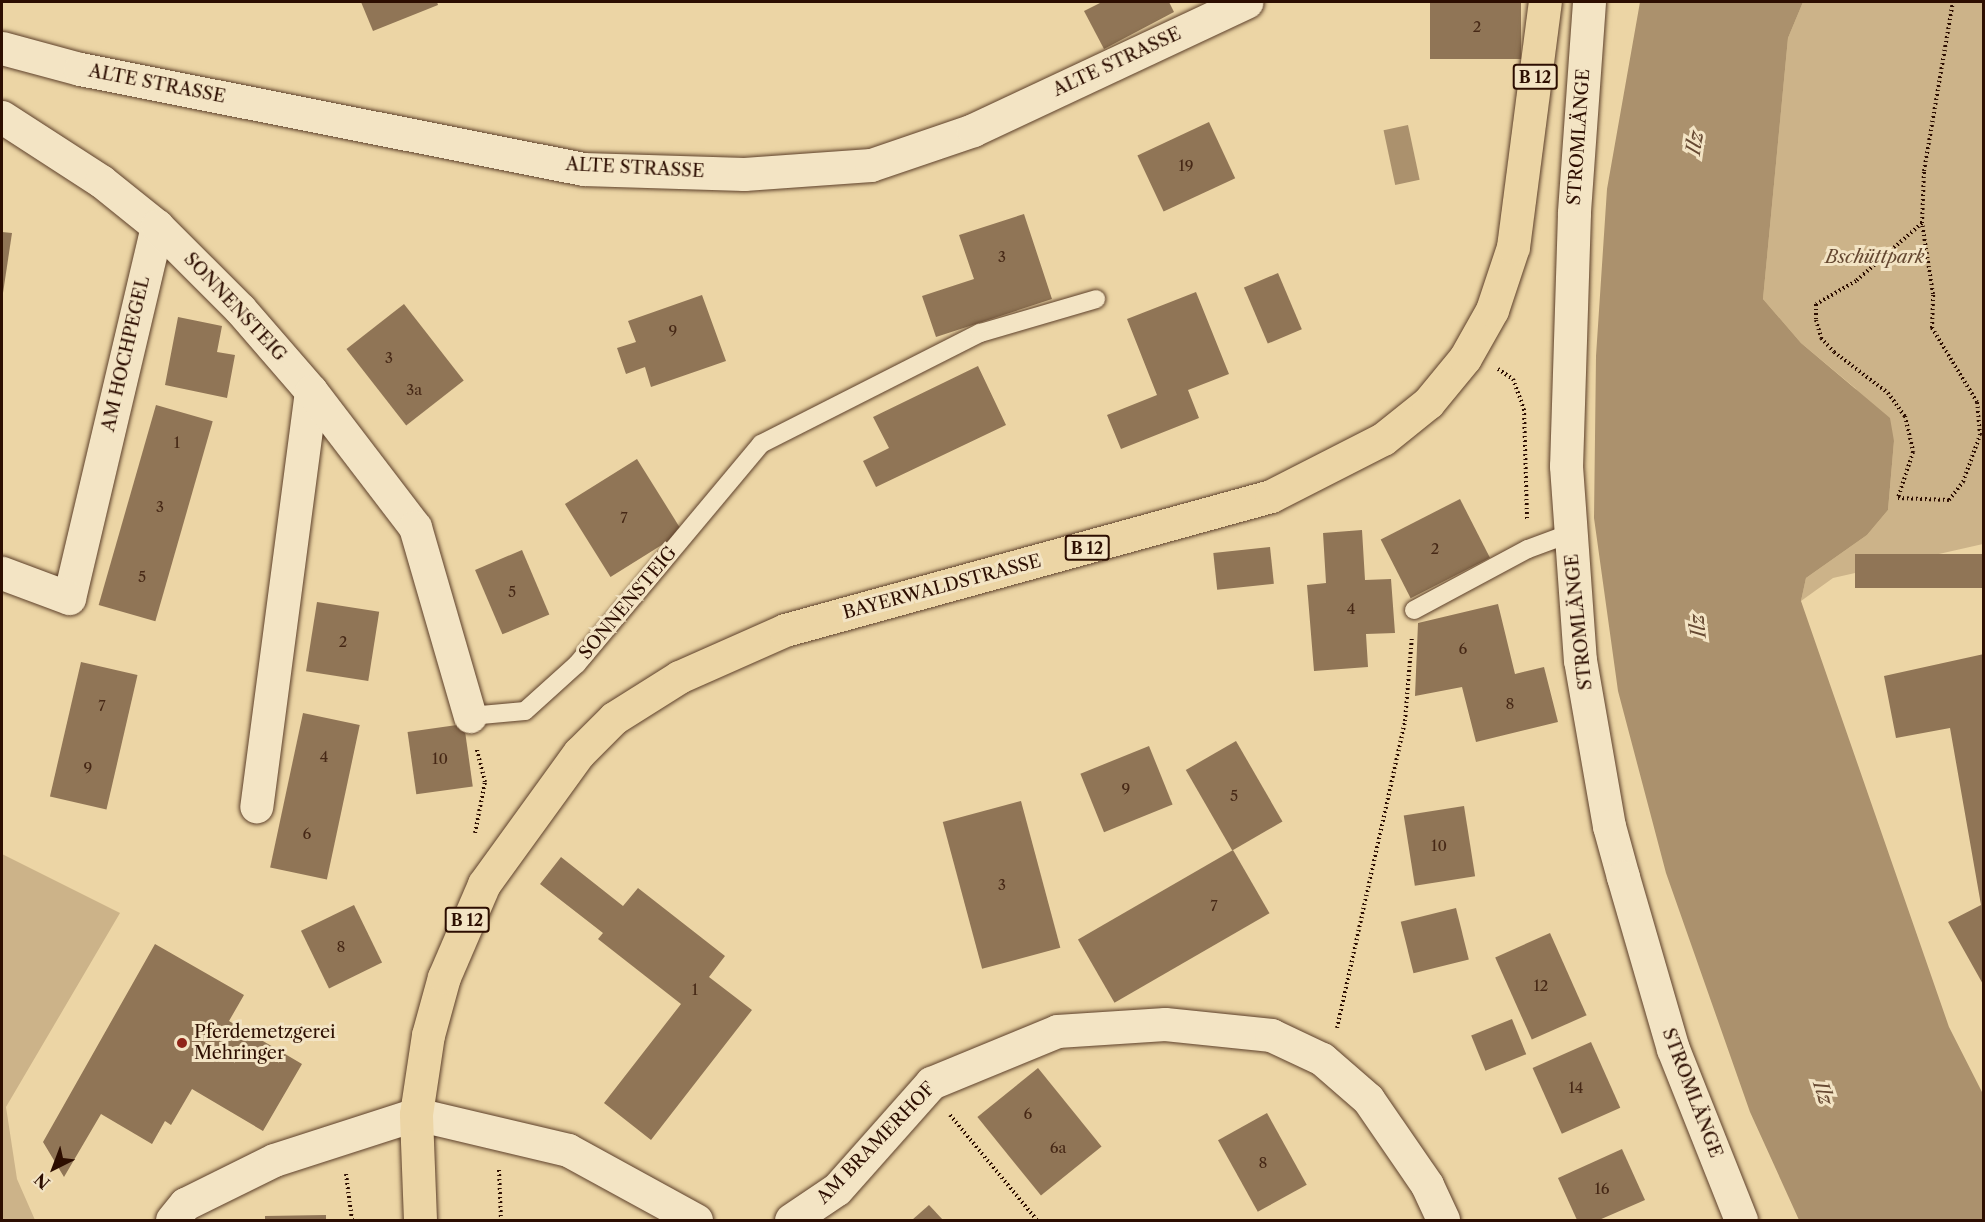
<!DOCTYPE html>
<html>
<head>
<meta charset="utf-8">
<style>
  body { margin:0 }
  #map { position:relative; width:1985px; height:1222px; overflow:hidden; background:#ecd5a5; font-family:"Libre Caslon Text",serif }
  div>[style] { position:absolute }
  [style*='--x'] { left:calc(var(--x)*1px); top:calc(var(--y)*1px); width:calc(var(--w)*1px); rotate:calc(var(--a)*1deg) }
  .green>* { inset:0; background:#ccb389 }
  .water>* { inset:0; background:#ab916d; transform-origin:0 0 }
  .building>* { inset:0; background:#907556; transform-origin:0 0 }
  .path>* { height:4px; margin-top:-2px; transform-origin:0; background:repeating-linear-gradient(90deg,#2d0e01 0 1.5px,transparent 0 4.5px) }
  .roads { filter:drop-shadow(0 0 2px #5d402a) drop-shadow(0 0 2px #5d402a) }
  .lane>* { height:18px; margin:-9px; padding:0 9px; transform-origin:9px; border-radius:9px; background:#f3e4c4 }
  .street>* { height:33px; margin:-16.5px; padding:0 16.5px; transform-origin:16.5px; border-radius:16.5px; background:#f3e4c4 }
  .secondary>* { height:33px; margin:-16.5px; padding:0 16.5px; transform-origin:16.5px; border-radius:16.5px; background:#f3e4c4 }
  .primary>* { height:33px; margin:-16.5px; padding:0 16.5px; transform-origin:16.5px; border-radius:16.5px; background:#ecd5a5 }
  .dots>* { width:16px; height:16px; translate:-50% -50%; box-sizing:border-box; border:3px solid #f3e4c4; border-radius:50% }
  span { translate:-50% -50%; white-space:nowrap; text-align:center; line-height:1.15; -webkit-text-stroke:6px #f3e4c4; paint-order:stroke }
  .number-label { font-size:15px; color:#462816 }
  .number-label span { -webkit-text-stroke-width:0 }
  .shield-label span { padding:2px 4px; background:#f3e4c4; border:2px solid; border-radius:4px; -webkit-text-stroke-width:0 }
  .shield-label { font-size:16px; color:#2d0e01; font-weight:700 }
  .street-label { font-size:18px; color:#2d0e01 }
  .park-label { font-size:18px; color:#654831; font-style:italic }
  .poi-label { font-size:18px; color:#2d0e01 }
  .left { translate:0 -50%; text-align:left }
  .water-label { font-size:20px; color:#664932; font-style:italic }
  .frame { position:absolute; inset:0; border:3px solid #2d0e01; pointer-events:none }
  .north { position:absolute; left:24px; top:1138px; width:60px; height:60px; -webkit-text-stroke:4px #f3e4c4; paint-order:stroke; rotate:222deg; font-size:16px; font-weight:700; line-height:24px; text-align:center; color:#2d0e01 }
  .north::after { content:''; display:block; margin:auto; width:21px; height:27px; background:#2d0e01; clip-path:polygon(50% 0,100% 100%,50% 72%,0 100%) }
</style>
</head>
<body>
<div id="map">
  <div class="green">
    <i style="clip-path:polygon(1803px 2px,1983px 2px,1983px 544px,1833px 578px,1801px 601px,1806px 578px,1867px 535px,1888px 510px,1894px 441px,1855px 388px,1801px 343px,1763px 299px,1788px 38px)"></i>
    <i style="clip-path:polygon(2px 854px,120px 913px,6px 1107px,17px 1179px,35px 1220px,2px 1220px)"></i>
  </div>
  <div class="water">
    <i style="clip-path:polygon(1640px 2px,1803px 2px,1788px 38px,1763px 299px,1801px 343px,1890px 418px,1894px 441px,1888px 510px,1867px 535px,1806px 578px,1801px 601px,1949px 1027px,1983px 1094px,1983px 1220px,1799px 1220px,1750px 1112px,1666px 873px,1618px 691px,1594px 518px,1596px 356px,1607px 189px)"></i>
    <i style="left:1408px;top:125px;width:56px;height:25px;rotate:78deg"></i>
  </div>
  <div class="building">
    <i style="clip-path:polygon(361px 2px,437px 2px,438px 5px,373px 31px)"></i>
    <i style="clip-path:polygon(1102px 2px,1169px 2px,1174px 12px,1104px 49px,1084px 11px)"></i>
    <i style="left:1430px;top:2px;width:91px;height:57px"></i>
    <i style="left:1209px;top:122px;width:62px;height:79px;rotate:65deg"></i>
    <i style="clip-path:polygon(1024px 214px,1052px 299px,936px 337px,922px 296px,974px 279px,959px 235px)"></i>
    <i style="clip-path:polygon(2px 232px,12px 233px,3px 293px,2px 292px)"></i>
    <i style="left:1278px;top:273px;width:61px;height:37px;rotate:67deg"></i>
    <i style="clip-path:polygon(1196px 292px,1229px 374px,1188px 390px,1199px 418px,1121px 449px,1107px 415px,1157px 395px,1127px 319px)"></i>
    <i style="clip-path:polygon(702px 295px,726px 361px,651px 387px,645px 367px,626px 374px,617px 348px,636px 342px,628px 321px)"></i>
    <i style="left:404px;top:304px;width:97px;height:73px;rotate:52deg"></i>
    <i style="clip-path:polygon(178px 317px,222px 326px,217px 352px,235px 355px,227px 398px,165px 385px)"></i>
    <i style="clip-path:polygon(978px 366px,1006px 425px,876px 487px,863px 461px,889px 448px,873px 417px)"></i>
    <i style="left:156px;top:405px;width:59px;height:208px;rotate:16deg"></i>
    <i style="left:637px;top:459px;width:86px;height:85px;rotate:58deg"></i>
    <i style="left:1460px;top:499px;width:66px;height:89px;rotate:63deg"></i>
    <i style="clip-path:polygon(1362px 530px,1365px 580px,1391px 579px,1395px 633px,1366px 634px,1368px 667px,1314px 671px,1307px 585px,1326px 583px,1323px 533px)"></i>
    <i style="left:1270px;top:547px;width:37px;height:57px;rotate:84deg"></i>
    <i style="left:522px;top:550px;width:70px;height:51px;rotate:67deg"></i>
    <i style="left:1984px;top:554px;width:34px;height:129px;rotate:90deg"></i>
    <i style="left:317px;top:602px;width:63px;height:70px;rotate:9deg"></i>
    <i style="clip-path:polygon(1498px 604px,1515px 674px,1544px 667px,1558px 722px,1476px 742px,1462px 687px,1415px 696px,1418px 623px)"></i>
    <i style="clip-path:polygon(1984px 654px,1984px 986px,1948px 922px,1981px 905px,1950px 728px,1896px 738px,1884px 676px)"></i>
    <i style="left:81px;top:662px;width:58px;height:138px;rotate:13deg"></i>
    <i style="left:303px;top:713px;width:58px;height:158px;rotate:12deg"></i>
    <i style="left:464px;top:724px;width:63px;height:57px;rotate:82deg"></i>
    <i style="left:1236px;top:741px;width:93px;height:58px;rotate:60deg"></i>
    <i style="left:1149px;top:746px;width:63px;height:74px;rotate:68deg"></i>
    <i style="left:1021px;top:801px;width:152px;height:81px;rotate:75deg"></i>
    <i style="left:1464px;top:806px;width:71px;height:61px;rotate:81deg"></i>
    <i style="left:1233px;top:850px;width:73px;height:179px;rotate:60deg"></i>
    <i style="clip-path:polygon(561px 857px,623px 906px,638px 888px,725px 956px,709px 977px,752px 1010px,651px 1140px,604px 1103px,681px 1004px,598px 939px,603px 933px,540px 884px)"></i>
    <i style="left:354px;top:905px;width:64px;height:59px;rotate:64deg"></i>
    <i style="left:1456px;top:908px;width:53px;height:57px;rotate:76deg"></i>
    <i style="left:1550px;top:933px;width:90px;height:60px;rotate:66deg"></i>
    <i style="clip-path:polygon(155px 944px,244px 995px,229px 1021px,302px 1064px,263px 1131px,192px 1089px,171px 1125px,165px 1121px,152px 1144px,101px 1114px,64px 1177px,43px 1142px)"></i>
    <i style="left:1512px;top:1019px;width:38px;height:44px;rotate:68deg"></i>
    <i style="left:1591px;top:1042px;width:72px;height:64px;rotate:66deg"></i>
    <i style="left:1038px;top:1068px;width:101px;height:78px;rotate:51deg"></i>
    <i style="left:1267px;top:1113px;width:82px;height:56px;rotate:61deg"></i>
    <i style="clip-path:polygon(1622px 1149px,1645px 1200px,1599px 1220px,1577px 1220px,1558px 1178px)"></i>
    <i style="clip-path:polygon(929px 1205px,943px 1220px,912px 1220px)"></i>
    <i style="clip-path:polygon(326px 1215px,326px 1220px,265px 1220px,265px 1216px)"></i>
  </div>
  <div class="path">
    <i style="--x:1922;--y:223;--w:88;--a:138.7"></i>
    <i style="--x:1856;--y:281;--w:46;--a:150.1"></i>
    <i style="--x:1816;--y:304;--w:16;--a:90"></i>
    <i style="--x:1816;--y:320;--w:19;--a:74"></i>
    <i style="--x:1821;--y:338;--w:19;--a:47"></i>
    <i style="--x:1834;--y:352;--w:68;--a:37.2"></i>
    <i style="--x:1888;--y:393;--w:29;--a:54"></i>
    <i style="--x:1905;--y:416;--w:37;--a:77"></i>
    <i style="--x:1913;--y:452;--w:48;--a:108.1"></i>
    <i style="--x:1898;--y:498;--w:51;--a:2.2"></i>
    <i style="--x:1949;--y:500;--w:23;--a:-52"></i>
    <i style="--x:1963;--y:482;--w:50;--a:-70.1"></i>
    <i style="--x:1980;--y:435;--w:33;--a:-95"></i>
    <i style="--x:1977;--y:402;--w:87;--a:-121.3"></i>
    <i style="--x:1932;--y:328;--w:34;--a:-88"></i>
    <i style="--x:1933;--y:294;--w:72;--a:-98.8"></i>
    <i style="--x:1922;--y:223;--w:52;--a:-87.8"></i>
    <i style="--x:1924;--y:171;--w:171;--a:-80.3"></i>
    <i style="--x:1498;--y:369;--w:18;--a:34"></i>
    <i style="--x:1513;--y:379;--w:32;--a:70"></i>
    <i style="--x:1524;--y:409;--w:110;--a:88.4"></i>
    <i style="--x:475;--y:833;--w:52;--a:-78.9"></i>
    <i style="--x:485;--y:782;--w:34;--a:-104"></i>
    <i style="--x:1337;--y:1028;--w:314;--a:-77.5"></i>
    <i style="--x:1405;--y:721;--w:85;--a:-85.3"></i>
    <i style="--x:950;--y:1115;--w:136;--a:50.4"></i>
    <i style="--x:499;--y:1170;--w:50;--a:87.7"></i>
    <i style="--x:346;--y:1174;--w:46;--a:82.6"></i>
  </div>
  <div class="roads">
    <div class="lane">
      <i style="--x:1414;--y:610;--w:129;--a:-28.2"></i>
      <i style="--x:1528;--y:549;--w:46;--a:-20.4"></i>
      <i style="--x:470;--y:716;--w:55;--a:-5.2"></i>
      <i style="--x:525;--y:711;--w:70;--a:-42.1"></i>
      <i style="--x:577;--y:664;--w:287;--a:-50.1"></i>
      <i style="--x:761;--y:444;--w:246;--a:-26.9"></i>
      <i style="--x:980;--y:333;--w:121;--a:-16.3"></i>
    </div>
    <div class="street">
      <i style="--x:1589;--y:2;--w:212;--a:94.1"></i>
      <i style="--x:1574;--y:213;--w:253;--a:91.8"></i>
      <i style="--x:1566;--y:466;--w:195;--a:85.9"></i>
      <i style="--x:1580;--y:660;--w:169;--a:80.1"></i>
      <i style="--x:1609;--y:826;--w:53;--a:74.6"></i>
      <i style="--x:1623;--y:877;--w:179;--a:73.8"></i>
      <i style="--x:1673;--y:1049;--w:184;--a:68.3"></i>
      <i style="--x:2;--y:117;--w:118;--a:32.9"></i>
      <i style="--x:101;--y:181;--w:72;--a:38.8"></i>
      <i style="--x:157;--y:226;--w:382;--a:103.3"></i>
      <i style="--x:69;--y:598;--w:72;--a:-159.5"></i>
      <i style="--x:157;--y:226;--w:117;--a:45"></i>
      <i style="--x:240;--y:309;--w:108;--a:49.1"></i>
      <i style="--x:311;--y:391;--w:419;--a:97.5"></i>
      <i style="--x:311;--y:391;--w:171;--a:52.6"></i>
      <i style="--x:415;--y:527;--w:197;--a:73.8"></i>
      <i style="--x:172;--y:1220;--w:21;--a:-51"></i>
      <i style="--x:185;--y:1204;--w:99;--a:-26.3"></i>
      <i style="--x:274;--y:1160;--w:149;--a:-17.9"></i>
      <i style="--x:416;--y:1114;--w:156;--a:13.3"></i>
      <i style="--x:568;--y:1150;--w:146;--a:28.7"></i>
      <i style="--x:791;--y:1220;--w:55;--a:-34"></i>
      <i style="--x:837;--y:1189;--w:142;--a:-48.4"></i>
      <i style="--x:931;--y:1083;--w:136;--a:-22.4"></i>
      <i style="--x:1057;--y:1031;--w:108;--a:-3.7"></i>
      <i style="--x:1165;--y:1024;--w:107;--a:5.9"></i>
      <i style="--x:1271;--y:1035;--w:56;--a:25.2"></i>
      <i style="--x:1322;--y:1059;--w:61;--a:41"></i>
      <i style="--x:1368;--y:1099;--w:104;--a:55.5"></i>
      <i style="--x:1427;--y:1185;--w:38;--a:65"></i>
    </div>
    <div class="secondary">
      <i style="--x:2;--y:48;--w:81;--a:15.1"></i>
      <i style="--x:80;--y:69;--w:513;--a:11.24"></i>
      <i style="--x:583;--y:169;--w:161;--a:1.8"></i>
      <i style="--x:744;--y:174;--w:127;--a:-4.1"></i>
      <i style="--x:871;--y:165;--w:108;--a:-18.9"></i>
      <i style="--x:973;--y:130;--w:302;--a:-25.1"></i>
    </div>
    <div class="primary">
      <i style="--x:420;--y:1220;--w:106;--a:-92.2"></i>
      <i style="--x:416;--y:1114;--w:80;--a:-81.4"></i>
      <i style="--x:428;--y:1035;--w:60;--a:-74.6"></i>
      <i style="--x:444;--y:977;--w:101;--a:-66.7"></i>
      <i style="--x:484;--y:884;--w:162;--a:-54.1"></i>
      <i style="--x:579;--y:753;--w:49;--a:-45"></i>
      <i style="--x:614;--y:718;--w:77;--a:-32.2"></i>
      <i style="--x:679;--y:677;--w:116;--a:-23.9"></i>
      <i style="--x:785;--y:630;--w:504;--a:-15.41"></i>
      <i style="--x:1271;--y:496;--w:126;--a:-27"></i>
      <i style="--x:1383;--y:439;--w:58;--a:-38.7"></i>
      <i style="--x:1428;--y:403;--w:58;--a:-50.6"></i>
      <i style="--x:1465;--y:358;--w:55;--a:-60.6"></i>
      <i style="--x:1492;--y:310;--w:66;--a:-71.6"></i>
      <i style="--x:1513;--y:247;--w:247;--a:-82.6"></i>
    </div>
  </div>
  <div class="dots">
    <i style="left:182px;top:1043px;background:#8f2418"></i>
  </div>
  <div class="number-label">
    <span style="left:1477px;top:27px">2</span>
    <span style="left:1186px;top:166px">19</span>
    <span style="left:1002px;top:257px">3</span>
    <span style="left:673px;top:331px">9</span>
    <span style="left:389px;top:358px">3</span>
    <span style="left:414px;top:390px">3a</span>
    <span style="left:177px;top:443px">1</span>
    <span style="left:160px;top:507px">3</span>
    <span style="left:624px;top:518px">7</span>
    <span style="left:1435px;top:549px">2</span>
    <span style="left:142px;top:577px">5</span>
    <span style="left:512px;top:592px">5</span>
    <span style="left:1351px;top:609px">4</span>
    <span style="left:343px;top:642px">2</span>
    <span style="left:1463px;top:649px">6</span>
    <span style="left:1510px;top:704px">8</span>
    <span style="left:102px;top:706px">7</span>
    <span style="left:324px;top:757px">4</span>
    <span style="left:440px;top:759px">10</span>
    <span style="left:88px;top:768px">9</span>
    <span style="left:1126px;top:789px">9</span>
    <span style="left:1234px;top:796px">5</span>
    <span style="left:307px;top:834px">6</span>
    <span style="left:1439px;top:846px">10</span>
    <span style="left:1002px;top:885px">3</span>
    <span style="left:1214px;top:906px">7</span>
    <span style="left:341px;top:947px">8</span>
    <span style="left:1541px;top:986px">12</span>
    <span style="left:695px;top:990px">1</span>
    <span style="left:1576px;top:1088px">14</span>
    <span style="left:1028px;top:1114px">6</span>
    <span style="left:1058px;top:1148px">6a</span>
    <span style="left:1263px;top:1163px">8</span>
    <span style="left:1602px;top:1189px">16</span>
  </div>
  <div class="shield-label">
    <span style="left:1535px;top:77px">B 12</span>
    <span style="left:1087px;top:548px">B 12</span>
    <span style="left:467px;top:920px">B 12</span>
  </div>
  <div class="street-label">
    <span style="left:1117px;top:62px;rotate:-25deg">ALTE STRASSE</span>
    <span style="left:157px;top:84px;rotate:11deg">ALTE STRASSE</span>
    <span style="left:1579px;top:137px;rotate:-86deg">STROMLÄNGE</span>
    <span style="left:635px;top:168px;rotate:3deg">ALTE STRASSE</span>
    <span style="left:235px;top:307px;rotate:47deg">SONNENSTEIG</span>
    <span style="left:126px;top:354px;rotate:-77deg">AM HOCHPEGEL</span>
    <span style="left:942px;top:587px;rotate:-15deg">BAYERWALDSTRASSE</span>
    <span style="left:628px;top:603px;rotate:-50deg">SONNENSTEIG</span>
    <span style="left:1579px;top:622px;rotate:-96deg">STROMLÄNGE</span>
    <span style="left:1692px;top:1093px;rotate:69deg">STROMLÄNGE</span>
    <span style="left:876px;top:1143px;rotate:-46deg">AM BRAMERHOF</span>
  </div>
  <div class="park-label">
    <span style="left:1875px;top:257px">Bschüttpark</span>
  </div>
  <div class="poi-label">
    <span class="left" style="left:194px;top:1043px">Pferdemetzgerei<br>Mehringer</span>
  </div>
  <div class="water-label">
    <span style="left:1695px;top:143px;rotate:-82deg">Ilz</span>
    <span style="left:1698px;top:626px;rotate:-96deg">Ilz</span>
    <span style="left:1823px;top:1093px;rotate:72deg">Ilz</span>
  </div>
  <div class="frame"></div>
  <div class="north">N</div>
</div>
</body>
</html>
